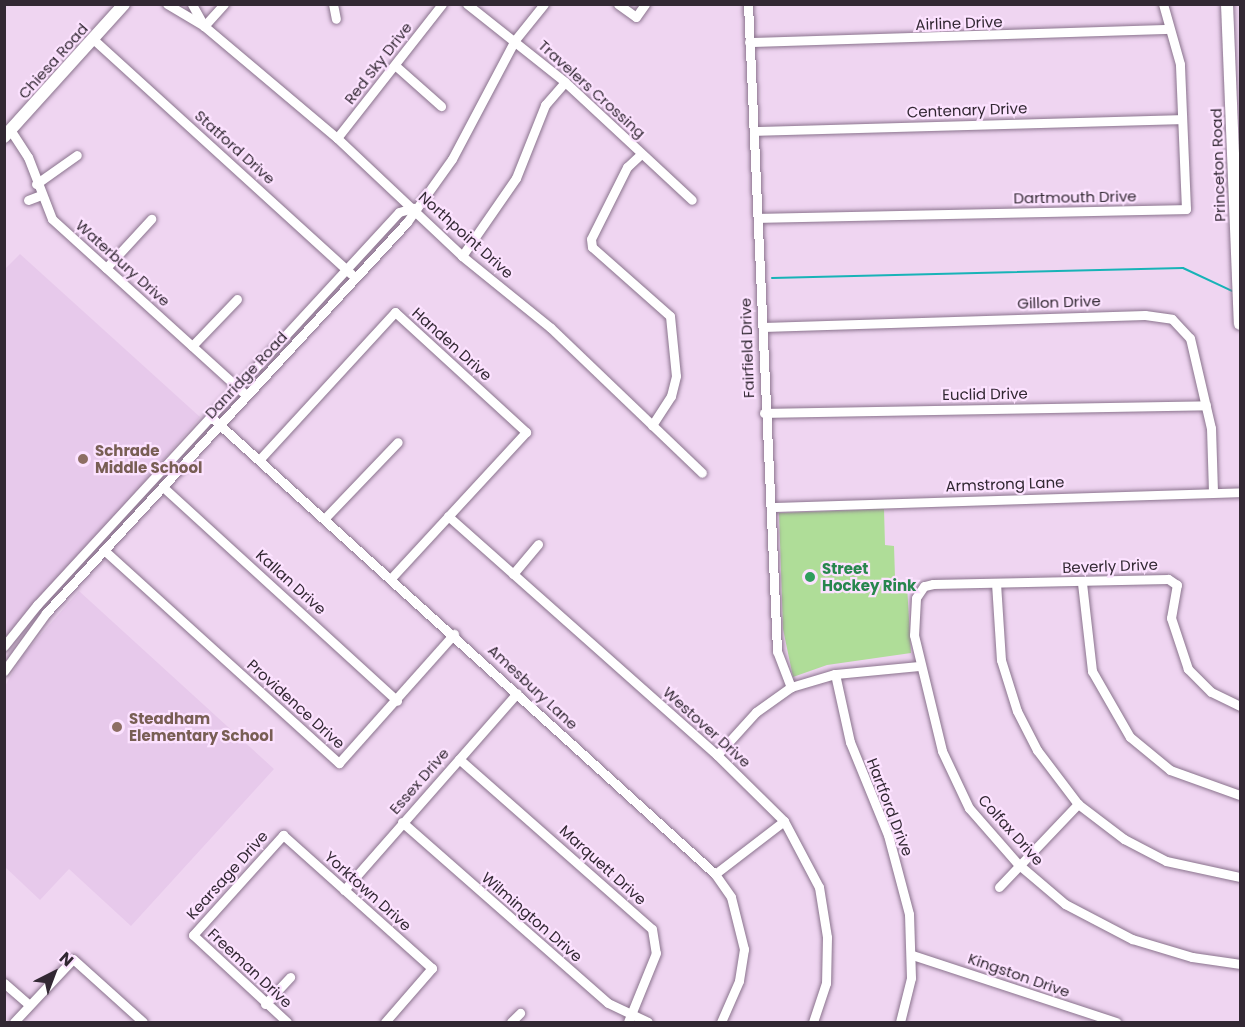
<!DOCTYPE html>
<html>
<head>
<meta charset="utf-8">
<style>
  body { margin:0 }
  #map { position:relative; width:1245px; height:1027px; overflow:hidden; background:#efd5f1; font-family:Poppins,sans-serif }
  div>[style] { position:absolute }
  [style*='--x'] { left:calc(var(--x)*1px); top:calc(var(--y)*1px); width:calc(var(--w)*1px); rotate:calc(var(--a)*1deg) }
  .built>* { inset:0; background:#e7c9eb }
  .green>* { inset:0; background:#afdd98 }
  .stream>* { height:2px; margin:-1px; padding:0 1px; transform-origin:1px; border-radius:1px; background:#17b3b7 }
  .roads { filter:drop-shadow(0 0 2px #8a738d) drop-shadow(0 0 2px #8a738d) }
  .minor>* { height:9px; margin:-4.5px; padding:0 4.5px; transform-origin:4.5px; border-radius:4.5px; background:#fff }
  .major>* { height:12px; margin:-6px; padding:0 6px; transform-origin:6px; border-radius:6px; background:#fff }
  .dots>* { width:16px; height:16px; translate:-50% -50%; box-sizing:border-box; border:3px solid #fce2ff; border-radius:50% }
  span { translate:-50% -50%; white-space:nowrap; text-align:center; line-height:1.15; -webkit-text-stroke:4.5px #fce2ff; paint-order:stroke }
  .street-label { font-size:15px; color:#322833 }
  .education-label { font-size:15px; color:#785e54; font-weight:700 }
  .left { translate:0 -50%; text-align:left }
  .leisure-label { font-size:15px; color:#27864d; font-weight:700 }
  .frame { position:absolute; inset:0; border:6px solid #322833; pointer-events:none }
  .north { position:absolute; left:24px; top:943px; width:60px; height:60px; -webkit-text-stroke:4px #fce2ff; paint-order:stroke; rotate:42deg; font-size:16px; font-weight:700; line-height:24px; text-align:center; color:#322833 }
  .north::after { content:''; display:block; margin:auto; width:21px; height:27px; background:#322833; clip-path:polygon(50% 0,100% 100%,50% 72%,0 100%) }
</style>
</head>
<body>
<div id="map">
  <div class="built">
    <i style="clip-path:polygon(20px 254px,200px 417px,5px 643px,4px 270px)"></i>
    <i style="clip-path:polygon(79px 591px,274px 769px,131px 926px,69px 869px,40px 900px,5px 867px,5px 686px,23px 655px)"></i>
  </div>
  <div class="green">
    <i style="clip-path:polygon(884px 509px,885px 545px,894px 546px,895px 577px,907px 585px,911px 653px,827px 665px,793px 677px,783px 629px,779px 513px)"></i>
  </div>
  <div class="stream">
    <i style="--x:772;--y:278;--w:411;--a:-1.4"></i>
    <i style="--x:1183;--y:268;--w:54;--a:25.1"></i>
  </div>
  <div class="roads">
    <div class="minor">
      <i style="--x:167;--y:4;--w:43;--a:30.7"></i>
      <i style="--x:204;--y:26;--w:25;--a:-119"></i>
      <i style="--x:224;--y:4;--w:30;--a:132"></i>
      <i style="--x:204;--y:26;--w:174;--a:40.1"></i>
      <i style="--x:337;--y:138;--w:172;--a:43.3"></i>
      <i style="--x:462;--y:256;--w:114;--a:39"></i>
      <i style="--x:551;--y:328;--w:209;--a:43.8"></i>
      <i style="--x:333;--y:4;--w:15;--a:79"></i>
      <i style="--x:467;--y:4;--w:125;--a:38.5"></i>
      <i style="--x:565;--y:82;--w:173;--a:42.9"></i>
      <i style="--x:618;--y:4;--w:22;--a:36"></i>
      <i style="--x:636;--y:17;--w:16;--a:-55"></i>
      <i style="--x:748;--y:4;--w:648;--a:87.43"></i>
      <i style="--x:777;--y:651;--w:39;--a:69"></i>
      <i style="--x:93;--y:39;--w:349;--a:42.3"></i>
      <i style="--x:749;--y:42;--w:419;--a:-1.8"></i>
      <i style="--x:397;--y:67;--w:59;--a:41.6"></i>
      <i style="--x:11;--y:131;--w:31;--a:57"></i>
      <i style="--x:28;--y:157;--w:66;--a:68.8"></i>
      <i style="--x:52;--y:219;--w:258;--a:42.2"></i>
      <i style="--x:754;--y:131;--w:427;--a:-1.6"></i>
      <i style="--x:337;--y:138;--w:170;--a:-51.9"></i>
      <i style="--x:641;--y:154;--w:19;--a:137"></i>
      <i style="--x:627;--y:167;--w:80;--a:116.6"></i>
      <i style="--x:591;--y:239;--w:8;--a:83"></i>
      <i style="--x:592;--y:247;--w:104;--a:41.5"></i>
      <i style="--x:670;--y:316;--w:60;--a:84.3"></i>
      <i style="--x:676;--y:376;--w:21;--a:104"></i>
      <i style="--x:671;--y:396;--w:35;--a:123"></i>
      <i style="--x:36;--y:184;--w:50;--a:-35.3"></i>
      <i style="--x:28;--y:200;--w:14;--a:-21"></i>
      <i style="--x:758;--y:218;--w:428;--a:-1.2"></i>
      <i style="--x:1186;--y:209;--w:145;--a:-92.4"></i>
      <i style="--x:1180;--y:64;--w:62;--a:-105.8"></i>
      <i style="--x:462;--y:256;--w:95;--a:-55.3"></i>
      <i style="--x:516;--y:178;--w:79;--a:-68.3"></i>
      <i style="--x:545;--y:105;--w:30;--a:-49"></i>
      <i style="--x:106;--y:268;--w:67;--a:-47.4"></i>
      <i style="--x:763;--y:327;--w:382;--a:-1.8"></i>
      <i style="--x:1145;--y:315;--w:27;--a:8"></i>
      <i style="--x:1172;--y:319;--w:26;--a:47"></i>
      <i style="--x:1190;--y:338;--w:92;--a:76.9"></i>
      <i style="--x:1211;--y:428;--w:64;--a:88.2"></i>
      <i style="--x:192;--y:346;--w:65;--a:-46.2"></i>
      <i style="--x:764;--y:413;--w:442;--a:-1"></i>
      <i style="--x:211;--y:417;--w:680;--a:42.2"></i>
      <i style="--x:715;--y:874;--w:28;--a:55"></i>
      <i style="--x:731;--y:897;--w:54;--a:76"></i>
      <i style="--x:744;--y:949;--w:32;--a:99"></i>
      <i style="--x:739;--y:981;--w:45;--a:113.7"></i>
      <i style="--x:259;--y:460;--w:201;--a:-47.4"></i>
      <i style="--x:395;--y:312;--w:178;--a:42.5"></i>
      <i style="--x:526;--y:432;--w:197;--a:132.7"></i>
      <i style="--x:163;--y:487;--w:317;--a:42.4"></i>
      <i style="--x:771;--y:507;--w:469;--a:-1.8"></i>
      <i style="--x:448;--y:516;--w:360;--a:41.6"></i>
      <i style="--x:717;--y:755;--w:94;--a:44.6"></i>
      <i style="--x:784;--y:821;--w:75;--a:62.1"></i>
      <i style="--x:819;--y:887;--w:51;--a:80.9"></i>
      <i style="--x:827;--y:937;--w:46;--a:91.2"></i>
      <i style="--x:826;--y:983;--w:41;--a:108.4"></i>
      <i style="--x:325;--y:518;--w:105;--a:-46.2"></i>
      <i style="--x:105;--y:551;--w:316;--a:42.2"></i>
      <i style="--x:339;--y:763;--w:173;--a:-48.3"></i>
      <i style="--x:513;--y:574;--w:39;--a:-50"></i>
      <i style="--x:996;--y:583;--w:77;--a:86.3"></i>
      <i style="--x:1001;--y:660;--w:53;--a:72.6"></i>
      <i style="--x:1017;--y:711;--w:44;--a:62.9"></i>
      <i style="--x:1037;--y:750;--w:68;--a:52.8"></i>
      <i style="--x:1078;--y:804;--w:58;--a:37.3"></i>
      <i style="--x:1124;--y:839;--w:47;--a:27.6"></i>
      <i style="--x:1166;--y:861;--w:76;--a:12.2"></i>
      <i style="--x:1082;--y:583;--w:89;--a:83.5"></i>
      <i style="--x:1092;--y:671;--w:76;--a:60.1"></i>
      <i style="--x:1130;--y:737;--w:52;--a:39.5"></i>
      <i style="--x:1170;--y:770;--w:74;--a:19.7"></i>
      <i style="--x:4;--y:646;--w:53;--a:-51.2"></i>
      <i style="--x:37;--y:605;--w:534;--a:-47.35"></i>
      <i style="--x:399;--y:212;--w:15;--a:-16"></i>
      <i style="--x:4;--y:671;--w:72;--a:-54.1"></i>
      <i style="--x:46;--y:613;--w:532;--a:-47.28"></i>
      <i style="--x:407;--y:222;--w:77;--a:-54.5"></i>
      <i style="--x:452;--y:159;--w:135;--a:-62.1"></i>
      <i style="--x:515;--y:40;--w:46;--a:-51.1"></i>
      <i style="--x:835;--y:674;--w:70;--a:77.6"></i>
      <i style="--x:850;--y:742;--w:100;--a:67.8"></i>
      <i style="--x:888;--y:835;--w:82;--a:75.1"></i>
      <i style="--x:909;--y:914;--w:64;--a:88.2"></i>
      <i style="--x:911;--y:978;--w:45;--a:104"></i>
      <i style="--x:1240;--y:706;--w:32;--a:-154"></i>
      <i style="--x:1211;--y:692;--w:33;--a:-135"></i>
      <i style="--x:1188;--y:669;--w:54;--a:-108.4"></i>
      <i style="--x:1171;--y:618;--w:34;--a:-80"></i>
      <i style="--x:1177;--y:585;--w:11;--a:-146"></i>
      <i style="--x:1168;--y:579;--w:235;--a:178.8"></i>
      <i style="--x:933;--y:584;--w:9;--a:167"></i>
      <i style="--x:924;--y:586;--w:14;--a:124"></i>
      <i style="--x:916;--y:598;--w:37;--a:93"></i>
      <i style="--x:914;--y:635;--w:119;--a:76.4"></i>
      <i style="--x:942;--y:751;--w:63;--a:64.7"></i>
      <i style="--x:969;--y:808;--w:74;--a:48.8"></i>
      <i style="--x:1018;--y:864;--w:62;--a:40.4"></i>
      <i style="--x:1065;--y:904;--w:76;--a:27.6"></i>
      <i style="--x:1132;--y:939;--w:63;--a:16.7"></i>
      <i style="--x:1192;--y:957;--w:49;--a:8.3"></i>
      <i style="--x:717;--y:755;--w:58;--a:-47.8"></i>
      <i style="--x:756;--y:712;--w:43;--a:-35.5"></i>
      <i style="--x:791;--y:687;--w:46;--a:-16.5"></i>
      <i style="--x:835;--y:674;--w:85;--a:-5.4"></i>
      <i style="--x:459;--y:759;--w:257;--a:41.4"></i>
      <i style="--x:652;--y:929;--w:24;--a:81"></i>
      <i style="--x:656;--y:953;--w:74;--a:112.1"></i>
      <i style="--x:402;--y:822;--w:274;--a:41.3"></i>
      <i style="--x:608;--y:1003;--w:44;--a:25.4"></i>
      <i style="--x:715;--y:874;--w:87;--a:-37.5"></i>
      <i style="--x:999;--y:887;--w:115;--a:-46.4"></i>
      <i style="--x:344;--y:890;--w:262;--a:-48.7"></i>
      <i style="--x:912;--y:955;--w:215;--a:18.2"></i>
      <i style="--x:4;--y:983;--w:33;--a:41"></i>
      <i style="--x:265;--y:1004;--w:37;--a:-47"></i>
      <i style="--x:14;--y:1022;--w:86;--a:-46.9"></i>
      <i style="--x:73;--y:959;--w:94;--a:42"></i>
      <i style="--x:287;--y:1022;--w:128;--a:-137.2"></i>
      <i style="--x:193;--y:935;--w:135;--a:-48"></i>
      <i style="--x:283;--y:835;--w:200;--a:41.8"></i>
      <i style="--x:432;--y:968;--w:72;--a:131"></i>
      <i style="--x:511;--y:1022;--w:13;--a:-45"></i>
    </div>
    <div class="major">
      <i style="--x:1227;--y:4;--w:320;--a:87.7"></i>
      <i style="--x:4;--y:137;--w:179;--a:-47.9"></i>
    </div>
  </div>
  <div class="dots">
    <i style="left:83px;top:459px;background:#8d6e63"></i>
    <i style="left:810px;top:577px;background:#2e9e5b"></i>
    <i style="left:117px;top:727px;background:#8d6e63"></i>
  </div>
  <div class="street-label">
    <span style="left:959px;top:23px;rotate:-2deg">Airline Drive</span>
    <span style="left:53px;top:61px;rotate:-48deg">Chiesa Road</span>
    <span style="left:378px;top:63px;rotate:-52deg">Red Sky Drive</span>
    <span style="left:592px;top:89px;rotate:42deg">Travelers Crossing</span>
    <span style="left:967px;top:110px;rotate:-2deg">Centenary Drive</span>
    <span style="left:235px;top:147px;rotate:42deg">Statford Drive</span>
    <span style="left:1218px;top:165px;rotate:-92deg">Princeton Road</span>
    <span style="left:1075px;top:197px;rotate:-1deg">Dartmouth Drive</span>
    <span style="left:466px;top:235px;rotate:42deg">Northpoint Drive</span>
    <span style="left:123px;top:263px;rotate:42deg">Waterbury Drive</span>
    <span style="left:1059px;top:302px;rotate:-2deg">Gillon Drive</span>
    <span style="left:452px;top:344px;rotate:42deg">Handen Drive</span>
    <span style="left:747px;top:348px;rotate:-92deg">Fairfield Drive</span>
    <span style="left:246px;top:375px;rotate:-47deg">Danridge Road</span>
    <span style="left:985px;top:394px;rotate:-1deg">Euclid Drive</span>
    <span style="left:1005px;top:484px;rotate:-2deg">Armstrong Lane</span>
    <span style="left:1110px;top:566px;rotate:-2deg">Beverly Drive</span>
    <span style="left:291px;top:582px;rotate:42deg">Kallan Drive</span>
    <span style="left:533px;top:687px;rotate:43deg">Amesbury Lane</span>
    <span style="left:296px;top:704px;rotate:42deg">Providence Drive</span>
    <span style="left:707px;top:727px;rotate:42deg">Westover Drive</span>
    <span style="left:419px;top:781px;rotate:-49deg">Essex Drive</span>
    <span style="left:890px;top:807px;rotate:69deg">Hartford Drive</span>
    <span style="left:1011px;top:830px;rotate:48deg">Colfax Drive</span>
    <span style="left:603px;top:865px;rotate:42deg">Marquett Drive</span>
    <span style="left:227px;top:875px;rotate:-48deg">Kearsage Drive</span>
    <span style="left:368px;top:891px;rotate:42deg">Yorktown Drive</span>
    <span style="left:532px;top:917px;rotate:41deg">Wilmington Drive</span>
    <span style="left:250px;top:968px;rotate:43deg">Freeman Drive</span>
    <span style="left:1019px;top:975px;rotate:19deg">Kingston Drive</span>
  </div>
  <div class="education-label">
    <span class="left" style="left:95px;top:459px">Schrade<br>Middle School</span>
    <span class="left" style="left:129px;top:727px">Steadham<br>Elementary School</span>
  </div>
  <div class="leisure-label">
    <span class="left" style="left:822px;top:577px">Street<br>Hockey Rink</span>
  </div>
  <div class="frame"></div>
  <div class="north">N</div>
</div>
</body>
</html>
